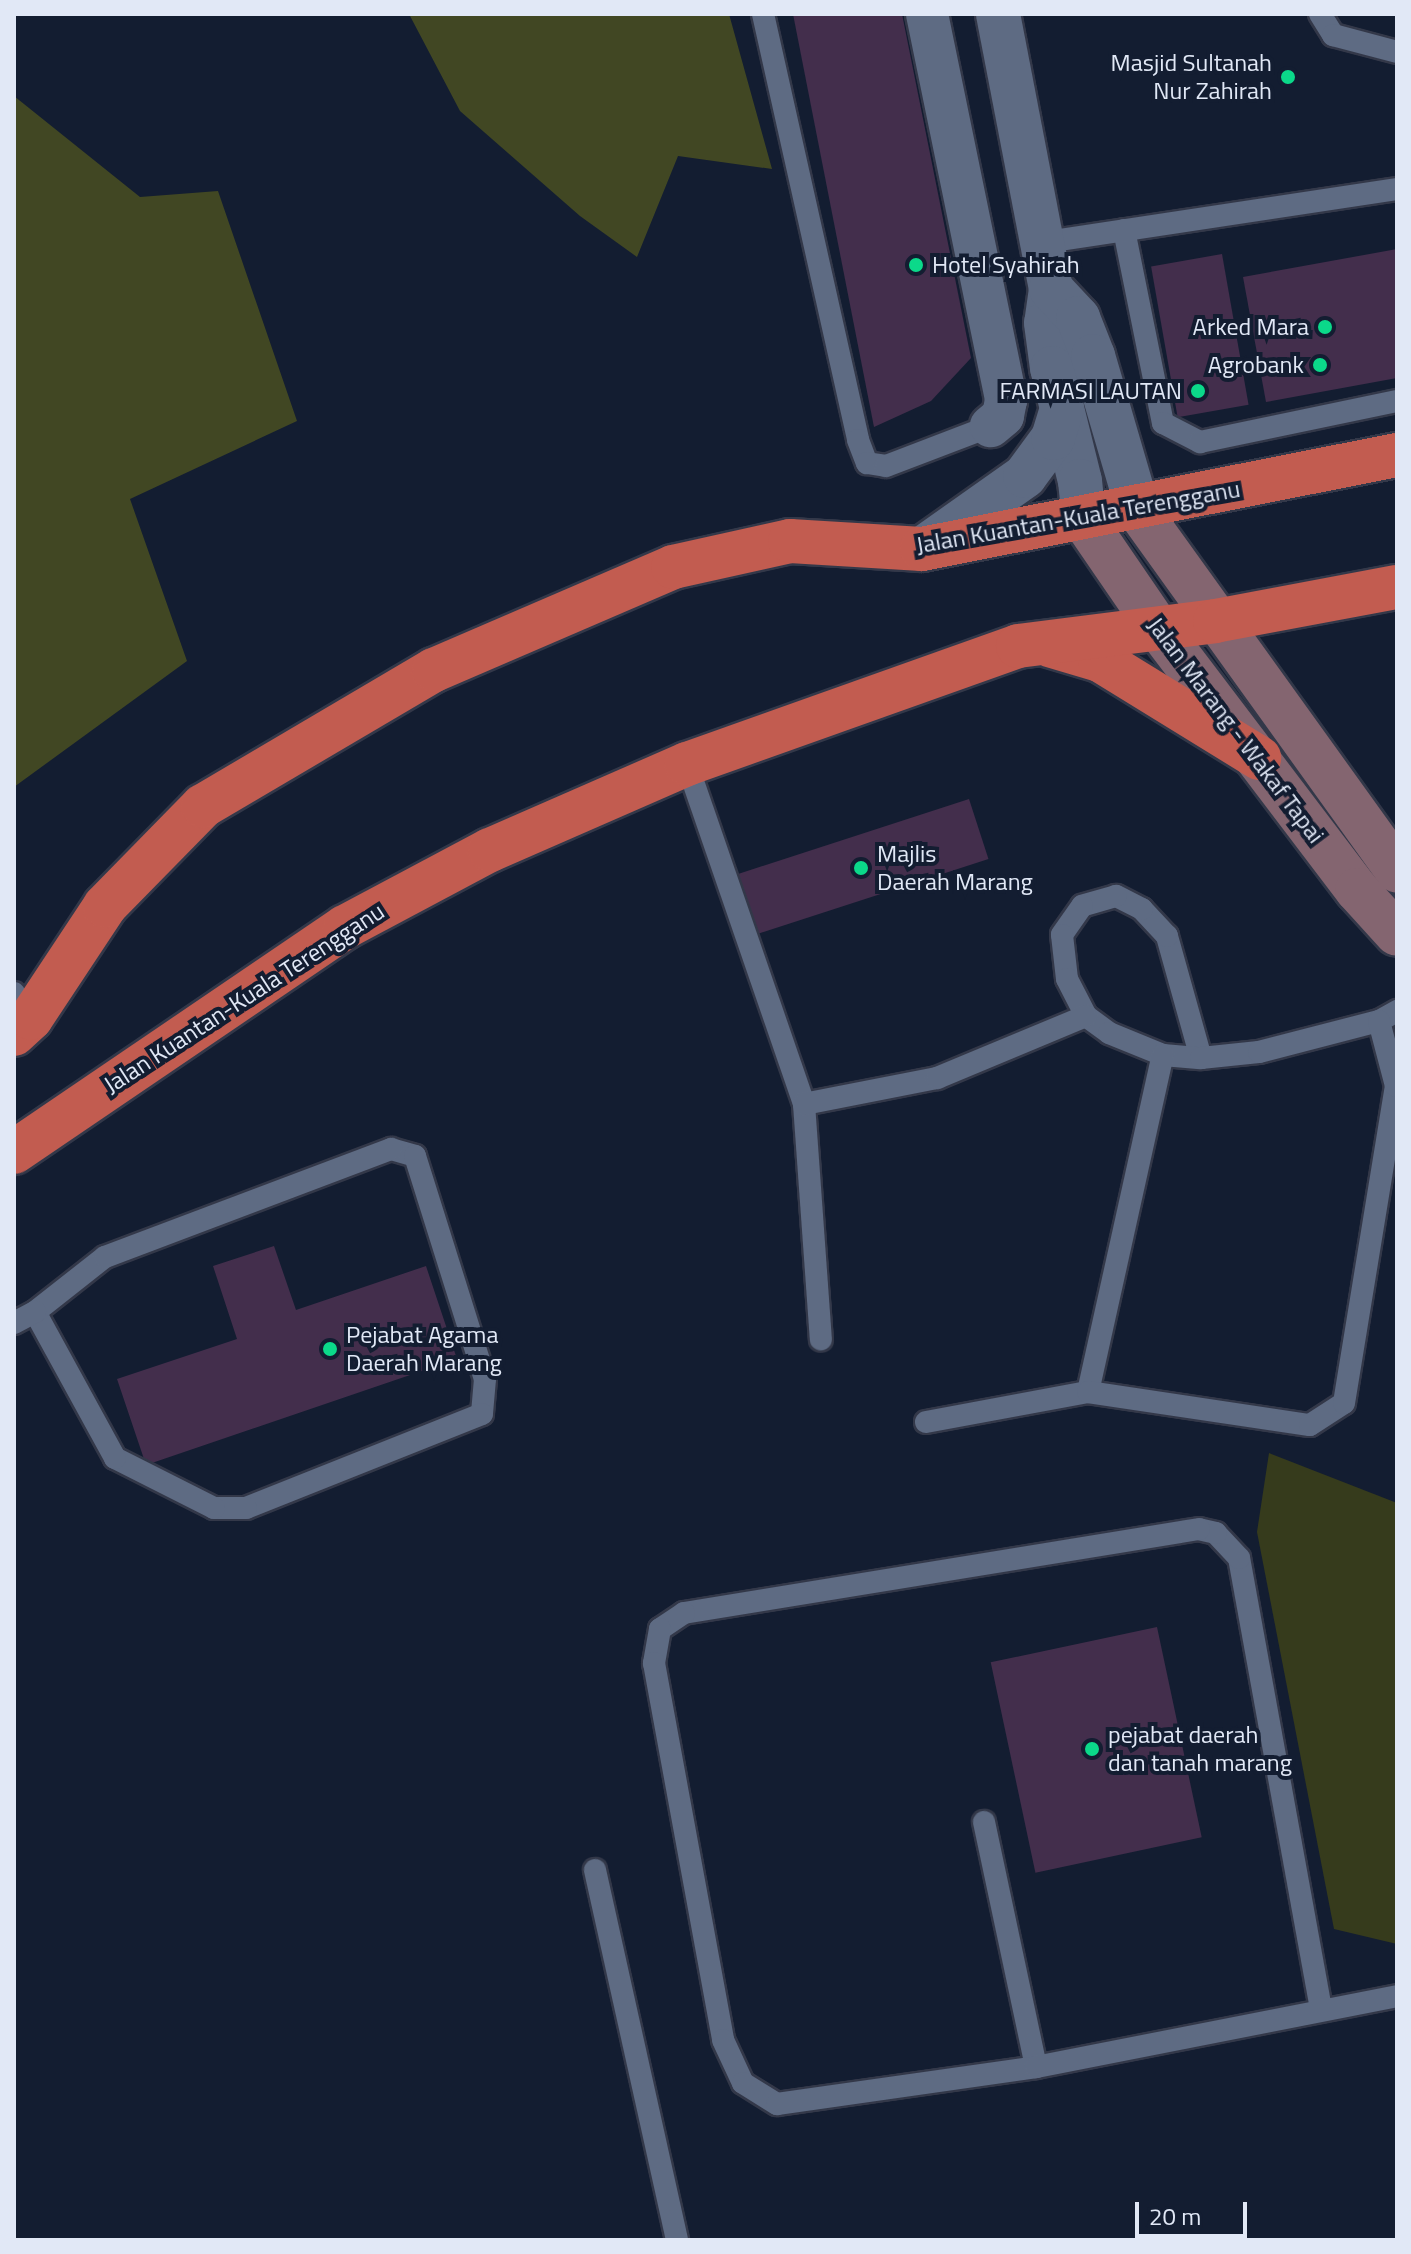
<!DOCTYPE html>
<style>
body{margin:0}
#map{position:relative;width:1411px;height:2254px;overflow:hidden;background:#131d31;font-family:"Titillium Web",sans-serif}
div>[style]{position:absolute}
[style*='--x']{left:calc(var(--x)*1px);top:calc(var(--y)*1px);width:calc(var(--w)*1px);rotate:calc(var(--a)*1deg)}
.green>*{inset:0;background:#363b1c}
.forest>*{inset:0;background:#414723}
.building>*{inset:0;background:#432e4c;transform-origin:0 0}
.roads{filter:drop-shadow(2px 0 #333849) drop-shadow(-2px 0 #333849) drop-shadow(0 2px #333849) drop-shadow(0 -2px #333849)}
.service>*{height:22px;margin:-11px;padding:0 11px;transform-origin:11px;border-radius:11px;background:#5e6b83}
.minor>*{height:42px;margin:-21px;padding:0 21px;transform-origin:21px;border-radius:21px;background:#5e6b83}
.tertiary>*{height:44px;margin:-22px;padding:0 22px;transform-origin:22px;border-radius:22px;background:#5e6b83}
.secondary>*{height:44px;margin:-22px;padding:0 22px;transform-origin:22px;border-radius:22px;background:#846570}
.trunk>*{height:44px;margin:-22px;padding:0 22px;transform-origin:22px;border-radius:22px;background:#c25c50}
.dots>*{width:22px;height:22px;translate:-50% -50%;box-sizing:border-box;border:4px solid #131d31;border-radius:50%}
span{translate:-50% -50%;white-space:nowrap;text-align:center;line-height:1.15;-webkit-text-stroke:8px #131d31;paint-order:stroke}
.poi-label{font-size:24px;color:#e1e8f6}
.right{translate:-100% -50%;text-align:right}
.left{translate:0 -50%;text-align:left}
.street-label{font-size:24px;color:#e1e8f6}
.frame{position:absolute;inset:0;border:16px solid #e1e8f6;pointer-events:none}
.scale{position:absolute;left:1135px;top:2202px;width:112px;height:36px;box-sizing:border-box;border:4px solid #e1e8f6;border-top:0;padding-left:10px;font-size:24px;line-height:28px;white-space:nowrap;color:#e1e8f6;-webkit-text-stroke:6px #131d31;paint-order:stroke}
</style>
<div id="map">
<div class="green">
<div style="clip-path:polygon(1269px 1453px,1397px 1503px,1397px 1944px,1334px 1929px,1257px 1532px)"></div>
</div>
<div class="forest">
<div style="clip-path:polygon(409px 14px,729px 14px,772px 169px,678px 156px,637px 257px,580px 216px,460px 111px)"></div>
<div style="clip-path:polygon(14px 96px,140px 197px,218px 191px,297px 421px,130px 499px,187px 661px,14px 787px)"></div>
</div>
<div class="building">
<div style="clip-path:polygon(793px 14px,902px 14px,971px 358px,931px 401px,874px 427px)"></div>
<div style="clip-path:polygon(1397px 249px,1397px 378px,1266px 402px,1243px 277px)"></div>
<div style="left:1222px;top:254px;width:153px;height:72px;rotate:80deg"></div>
<div style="left:969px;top:799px;width:63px;height:250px;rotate:72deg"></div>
<div style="clip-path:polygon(274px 1246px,296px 1310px,426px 1266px,457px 1359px,146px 1465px,117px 1379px,237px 1339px,213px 1266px)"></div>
<div style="left:1157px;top:1627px;width:215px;height:170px;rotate:78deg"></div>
</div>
<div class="roads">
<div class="service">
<div style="--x:763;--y:14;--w:436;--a:77.4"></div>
<div style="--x:858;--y:440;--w:25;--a:69"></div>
<div style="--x:867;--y:463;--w:19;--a:9"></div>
<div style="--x:886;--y:466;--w:112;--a:-20.9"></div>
<div style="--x:1320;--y:14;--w:25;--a:58"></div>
<div style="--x:1333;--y:35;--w:66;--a:14.9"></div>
<div style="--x:1124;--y:230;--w:197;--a:78.6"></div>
<div style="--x:1163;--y:423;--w:42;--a:27.2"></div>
<div style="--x:1200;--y:442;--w:201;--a:-11.8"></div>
<div style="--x:1040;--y:243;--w:361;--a:-8.6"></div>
<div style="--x:687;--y:764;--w:360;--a:71"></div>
<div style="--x:804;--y:1104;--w:236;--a:85.9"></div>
<div style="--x:14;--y:993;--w:30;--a:56"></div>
<div style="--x:1201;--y:1058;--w:127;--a:-105.6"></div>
<div style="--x:1167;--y:936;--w:37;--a:-133"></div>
<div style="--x:1142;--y:909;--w:29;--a:-153"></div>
<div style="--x:1116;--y:896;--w:35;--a:164"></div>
<div style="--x:1082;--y:906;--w:35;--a:125"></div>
<div style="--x:1062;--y:935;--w:44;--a:83.5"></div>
<div style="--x:1067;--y:979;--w:42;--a:62.8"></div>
<div style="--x:1086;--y:1016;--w:29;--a:36"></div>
<div style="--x:1109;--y:1033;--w:58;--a:22.2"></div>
<div style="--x:1163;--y:1055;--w:38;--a:5"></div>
<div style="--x:1201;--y:1058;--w:58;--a:-5.9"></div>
<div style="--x:1259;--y:1052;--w:124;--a:-14.5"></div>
<div style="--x:1379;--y:1021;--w:21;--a:-29"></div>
<div style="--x:804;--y:1104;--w:136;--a:-11.1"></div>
<div style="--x:937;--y:1078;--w:161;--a:-22.6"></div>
<div style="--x:391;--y:1149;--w:25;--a:16"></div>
<div style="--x:415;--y:1156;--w:234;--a:72.6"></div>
<div style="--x:485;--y:1379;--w:35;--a:95"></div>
<div style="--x:482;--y:1414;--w:254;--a:158.3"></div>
<div style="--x:246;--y:1508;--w:32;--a:180"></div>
<div style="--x:214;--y:1508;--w:111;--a:-153.2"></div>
<div style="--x:115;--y:1458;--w:166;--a:-118.7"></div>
<div style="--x:35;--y:1312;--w:89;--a:-38.2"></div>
<div style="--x:105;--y:1257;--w:306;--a:-20.7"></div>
<div style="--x:14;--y:1323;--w:24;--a:-28"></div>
<div style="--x:1088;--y:1392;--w:345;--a:-77.5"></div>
<div style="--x:926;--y:1422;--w:165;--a:-10.5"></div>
<div style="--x:1088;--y:1392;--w:224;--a:8.5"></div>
<div style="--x:1310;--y:1425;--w:40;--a:-32.9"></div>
<div style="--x:1344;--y:1403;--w:321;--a:-80.7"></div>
<div style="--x:1396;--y:1086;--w:67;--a:-104.7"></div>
<div style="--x:984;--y:1822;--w:250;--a:78"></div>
<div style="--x:595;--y:1870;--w:379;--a:77.5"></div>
<div style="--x:1321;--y:2009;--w:458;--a:-100.3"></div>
<div style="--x:1239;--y:1558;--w:34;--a:-133"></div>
<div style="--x:1216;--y:1533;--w:17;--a:-167"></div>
<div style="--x:1199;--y:1529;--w:522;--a:170.74"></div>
<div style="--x:684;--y:1613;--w:29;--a:146"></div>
<div style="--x:660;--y:1629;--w:35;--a:100"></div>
<div style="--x:654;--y:1663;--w:383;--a:79.6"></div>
<div style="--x:723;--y:2040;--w:47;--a:65.1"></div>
<div style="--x:743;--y:2083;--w:40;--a:32"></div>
<div style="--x:777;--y:2104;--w:262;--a:-8.1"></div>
<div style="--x:1036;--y:2067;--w:368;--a:-11.1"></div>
</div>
<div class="minor">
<div style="--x:927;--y:14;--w:394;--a:78.4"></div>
<div style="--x:1006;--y:400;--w:16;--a:101"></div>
<div style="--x:1003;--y:416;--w:16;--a:140"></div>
</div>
<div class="tertiary">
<div style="--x:998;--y:14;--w:280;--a:79.1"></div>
<div style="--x:1051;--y:289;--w:34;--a:98"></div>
<div style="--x:1046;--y:323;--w:45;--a:82.4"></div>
<div style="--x:1052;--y:368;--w:116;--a:76.1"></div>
<div style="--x:1080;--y:481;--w:39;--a:84"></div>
<div style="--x:1051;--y:289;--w:40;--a:47"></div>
<div style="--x:1078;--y:318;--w:41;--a:68.5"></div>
<div style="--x:1093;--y:356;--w:160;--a:73.7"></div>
<div style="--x:922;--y:549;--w:126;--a:-35.3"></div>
<div style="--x:1025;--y:476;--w:47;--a:-53.6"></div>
<div style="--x:1053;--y:438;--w:31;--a:-73"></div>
</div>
<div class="secondary">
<div style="--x:1138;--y:510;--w:444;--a:54.3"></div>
<div style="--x:1084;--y:520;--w:131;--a:55.6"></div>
<div style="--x:1158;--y:628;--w:329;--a:52.8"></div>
<div style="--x:1357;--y:890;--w:59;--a:47.7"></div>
</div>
<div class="trunk">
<div style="--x:1052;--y:646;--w:50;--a:16.3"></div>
<div style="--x:1100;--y:660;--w:187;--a:31.6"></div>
<div style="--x:14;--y:1034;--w:23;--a:-43"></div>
<div style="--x:31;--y:1018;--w:134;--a:-56.5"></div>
<div style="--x:105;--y:906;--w:140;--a:-45.6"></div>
<div style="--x:203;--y:806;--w:268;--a:-30.5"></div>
<div style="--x:434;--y:670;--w:260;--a:-23.3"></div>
<div style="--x:673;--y:567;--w:120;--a:-12.5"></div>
<div style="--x:790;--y:541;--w:132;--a:3.5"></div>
<div style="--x:922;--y:549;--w:484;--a:-11.2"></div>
<div style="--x:14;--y:1152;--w:400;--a:-34.2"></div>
<div style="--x:345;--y:927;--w:164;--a:-28"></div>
<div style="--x:490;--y:850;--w:215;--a:-23.6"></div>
<div style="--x:687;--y:764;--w:351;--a:-19.6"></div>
<div style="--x:1018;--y:646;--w:199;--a:-7.2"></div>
<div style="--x:1215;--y:621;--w:185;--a:-10.6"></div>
</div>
</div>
<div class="dots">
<div style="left:1288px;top:77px;background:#0bd98a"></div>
<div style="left:916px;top:265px;background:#0bd98a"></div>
<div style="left:1325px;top:327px;background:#0bd98a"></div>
<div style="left:1320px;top:365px;background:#0bd98a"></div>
<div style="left:1198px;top:391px;background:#0bd98a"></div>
<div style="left:861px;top:868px;background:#0bd98a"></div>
<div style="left:330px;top:1349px;background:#0bd98a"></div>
<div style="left:1092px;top:1749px;background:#0bd98a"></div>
</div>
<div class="poi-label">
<span class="right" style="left:1272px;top:77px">Masjid Sultanah<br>Nur Zahirah</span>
<span class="left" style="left:932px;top:265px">Hotel Syahirah</span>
<span class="right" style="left:1309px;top:327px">Arked Mara</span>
<span class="right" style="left:1304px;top:365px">Agrobank</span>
<span class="right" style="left:1182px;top:391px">FARMASI LAUTAN</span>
<span class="left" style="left:877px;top:868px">Majlis<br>Daerah Marang</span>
<span class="left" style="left:346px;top:1349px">Pejabat Agama<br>Daerah Marang</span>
<span class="left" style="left:1108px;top:1749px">pejabat daerah<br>dan tanah marang</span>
</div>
<div class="street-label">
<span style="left:1078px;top:517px;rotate:-10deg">Jalan Kuantan-Kuala Terengganu</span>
<span style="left:1236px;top:730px;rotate:53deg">Jalan Marang - Wakaf Tapai</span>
<span style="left:244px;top:998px;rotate:-33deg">Jalan Kuantan-Kuala Terengganu</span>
</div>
<div class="frame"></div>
<div class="scale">20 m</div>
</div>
